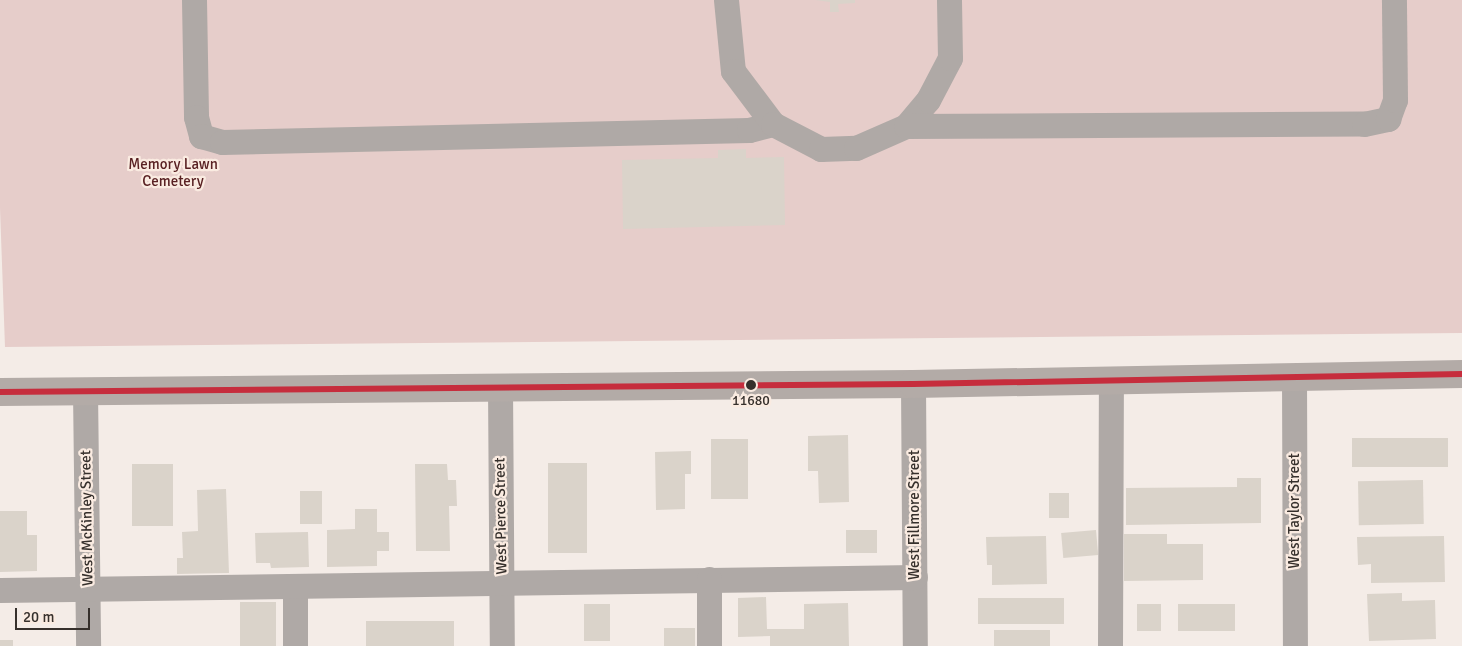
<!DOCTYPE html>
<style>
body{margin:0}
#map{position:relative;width:1462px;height:646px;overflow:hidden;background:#f4ece7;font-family:Signika,sans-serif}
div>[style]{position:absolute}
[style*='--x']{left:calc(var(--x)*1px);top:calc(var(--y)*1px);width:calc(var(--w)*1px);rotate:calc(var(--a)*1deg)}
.green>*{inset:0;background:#e6cdca}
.building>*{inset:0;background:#dad3ca;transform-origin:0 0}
.minor>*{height:25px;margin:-12.5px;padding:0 12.5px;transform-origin:12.5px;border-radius:12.5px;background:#afa9a6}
.major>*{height:28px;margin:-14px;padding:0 14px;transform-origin:14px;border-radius:14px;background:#b3aba7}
.bus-1>*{height:6px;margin:-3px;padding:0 3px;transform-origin:3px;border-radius:3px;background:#c62d3d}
.dots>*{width:14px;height:14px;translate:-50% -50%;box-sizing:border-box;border:2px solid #faebe1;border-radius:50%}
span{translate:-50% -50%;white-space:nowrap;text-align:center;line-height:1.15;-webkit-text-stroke:4.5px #faebe1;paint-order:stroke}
.bus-label{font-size:14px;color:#36302c}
.park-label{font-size:15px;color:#592123}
.street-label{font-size:15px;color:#36302c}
.scale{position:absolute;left:15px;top:608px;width:75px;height:22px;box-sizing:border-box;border:2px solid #36302c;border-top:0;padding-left:6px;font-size:15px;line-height:18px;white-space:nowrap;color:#36302c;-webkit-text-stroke:4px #faebe1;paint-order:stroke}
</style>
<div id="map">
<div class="green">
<div style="clip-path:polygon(0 0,1462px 0,1462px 333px,5px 347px,0 208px)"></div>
</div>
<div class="building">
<div style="clip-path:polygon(815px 0,855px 0,855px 3px,838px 4px,839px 12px,830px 12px,830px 2px)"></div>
<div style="clip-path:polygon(746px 149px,746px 158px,784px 157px,785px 225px,623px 229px,622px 160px,718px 158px,718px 150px)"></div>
<div style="clip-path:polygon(848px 435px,849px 502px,819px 503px,818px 471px,808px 471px,808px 436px)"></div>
<div style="left:1448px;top:438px;width:29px;height:96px;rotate:90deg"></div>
<div style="left:711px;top:439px;width:37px;height:60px"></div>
<div style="clip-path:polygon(691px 451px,691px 474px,685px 474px,685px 509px,656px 510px,655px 452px)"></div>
<div style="left:587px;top:463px;width:90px;height:39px;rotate:90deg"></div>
<div style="left:173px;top:464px;width:62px;height:41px;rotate:90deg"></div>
<div style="clip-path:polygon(415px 464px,447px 464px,448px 480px,456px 480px,457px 506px,449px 506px,450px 551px,416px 551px)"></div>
<div style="clip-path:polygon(1237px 478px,1261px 478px,1261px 523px,1126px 525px,1126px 488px,1237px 487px)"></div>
<div style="left:1423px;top:480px;width:44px;height:65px;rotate:89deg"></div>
<div style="clip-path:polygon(226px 489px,229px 573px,177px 574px,177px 558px,183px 558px,182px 532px,198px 531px,197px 490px)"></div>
<div style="left:300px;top:491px;width:22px;height:33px"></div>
<div style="left:1049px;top:493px;width:20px;height:25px"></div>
<div style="clip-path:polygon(355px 509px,377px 509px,377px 532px,389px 532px,389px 551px,377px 551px,377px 566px,327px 567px,327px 530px,355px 529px)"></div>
<div style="clip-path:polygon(0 511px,27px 511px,27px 535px,37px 535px,37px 571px,0 572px)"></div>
<div style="left:846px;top:530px;width:31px;height:23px"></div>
<div style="left:1096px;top:530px;width:25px;height:35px;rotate:85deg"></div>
<div style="clip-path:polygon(308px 532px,309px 567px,271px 568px,270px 563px,256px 563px,255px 533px)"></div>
<div style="clip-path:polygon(1124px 534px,1167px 534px,1167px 544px,1203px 544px,1203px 580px,1124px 581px)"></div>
<div style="clip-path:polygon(1046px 536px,1047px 584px,992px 585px,992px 565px,987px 565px,986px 537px)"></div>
<div style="clip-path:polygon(1444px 536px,1445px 582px,1371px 583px,1371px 564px,1358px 565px,1357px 537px)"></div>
<div style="clip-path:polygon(1402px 593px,1402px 601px,1435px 600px,1436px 639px,1369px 641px,1367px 594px)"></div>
<div style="clip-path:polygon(766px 597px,767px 629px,804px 629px,804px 604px,848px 603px,849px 646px,770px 646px,770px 636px,738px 637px,738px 598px)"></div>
<div style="left:1064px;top:598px;width:26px;height:86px;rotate:90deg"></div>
<div style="left:240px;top:602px;width:36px;height:44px"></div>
<div style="left:584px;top:604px;width:26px;height:37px"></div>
<div style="left:1161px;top:604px;width:27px;height:24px;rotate:90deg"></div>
<div style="left:1178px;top:604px;width:57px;height:27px"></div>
<div style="left:454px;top:621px;width:25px;height:88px;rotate:90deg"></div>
<div style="left:664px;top:628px;width:31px;height:18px"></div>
<div style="left:1050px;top:630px;width:16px;height:56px;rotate:90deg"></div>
<div style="left:0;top:640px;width:13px;height:6px"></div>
</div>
<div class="minor">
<div style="--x:194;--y:0;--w:117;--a:89"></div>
<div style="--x:196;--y:117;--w:20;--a:75"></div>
<div style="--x:201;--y:136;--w:22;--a:16"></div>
<div style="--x:222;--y:142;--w:527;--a:-1.3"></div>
<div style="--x:749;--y:130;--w:25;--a:-14"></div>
<div style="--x:726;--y:0;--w:71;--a:84.4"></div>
<div style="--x:733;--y:71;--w:66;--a:53"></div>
<div style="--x:773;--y:124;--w:54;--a:27.5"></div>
<div style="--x:821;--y:149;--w:35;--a:-2"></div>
<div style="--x:856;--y:148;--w:55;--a:-23.7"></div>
<div style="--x:906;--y:126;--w:34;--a:-50"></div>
<div style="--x:928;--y:100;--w:47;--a:-62.4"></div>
<div style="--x:950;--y:58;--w:58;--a:-91"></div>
<div style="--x:906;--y:126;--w:458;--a:-0.3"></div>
<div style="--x:1364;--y:124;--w:25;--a:-12"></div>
<div style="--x:1388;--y:119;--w:20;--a:-70"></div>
<div style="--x:1395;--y:100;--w:100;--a:-90.6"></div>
<div style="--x:1294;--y:376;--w:270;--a:89.8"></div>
<div style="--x:913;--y:384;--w:262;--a:89.6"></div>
<div style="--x:500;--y:386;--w:260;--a:89.6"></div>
<div style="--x:85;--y:390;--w:256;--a:89.3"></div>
<div style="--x:295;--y:588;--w:58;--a:90"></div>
<div style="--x:0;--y:590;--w:915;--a:-0.81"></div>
<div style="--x:709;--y:646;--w:67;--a:-90"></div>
<div style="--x:1110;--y:646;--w:266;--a:-89.8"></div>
</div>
<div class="major">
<div style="--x:0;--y:392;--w:913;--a:-0.5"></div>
<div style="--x:913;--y:384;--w:549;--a:-1.04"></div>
</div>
<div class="bus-1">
<div style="--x:0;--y:392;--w:913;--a:-0.5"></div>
<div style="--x:913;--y:384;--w:549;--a:-1.04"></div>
</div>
<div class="dots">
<div style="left:751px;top:385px;background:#36302c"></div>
</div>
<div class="bus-label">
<span style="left:751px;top:401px">11680</span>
</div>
<div class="park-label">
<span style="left:173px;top:173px">Memory Lawn<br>Cemetery</span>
</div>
<div class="street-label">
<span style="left:1295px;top:511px;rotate:-90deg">West Taylor Street</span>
<span style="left:915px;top:515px;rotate:-90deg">West Fillmore Street</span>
<span style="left:501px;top:516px;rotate:-91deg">West Pierce Street</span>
<span style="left:87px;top:518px;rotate:-91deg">West McKinley Street</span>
</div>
<div class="scale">20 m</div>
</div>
